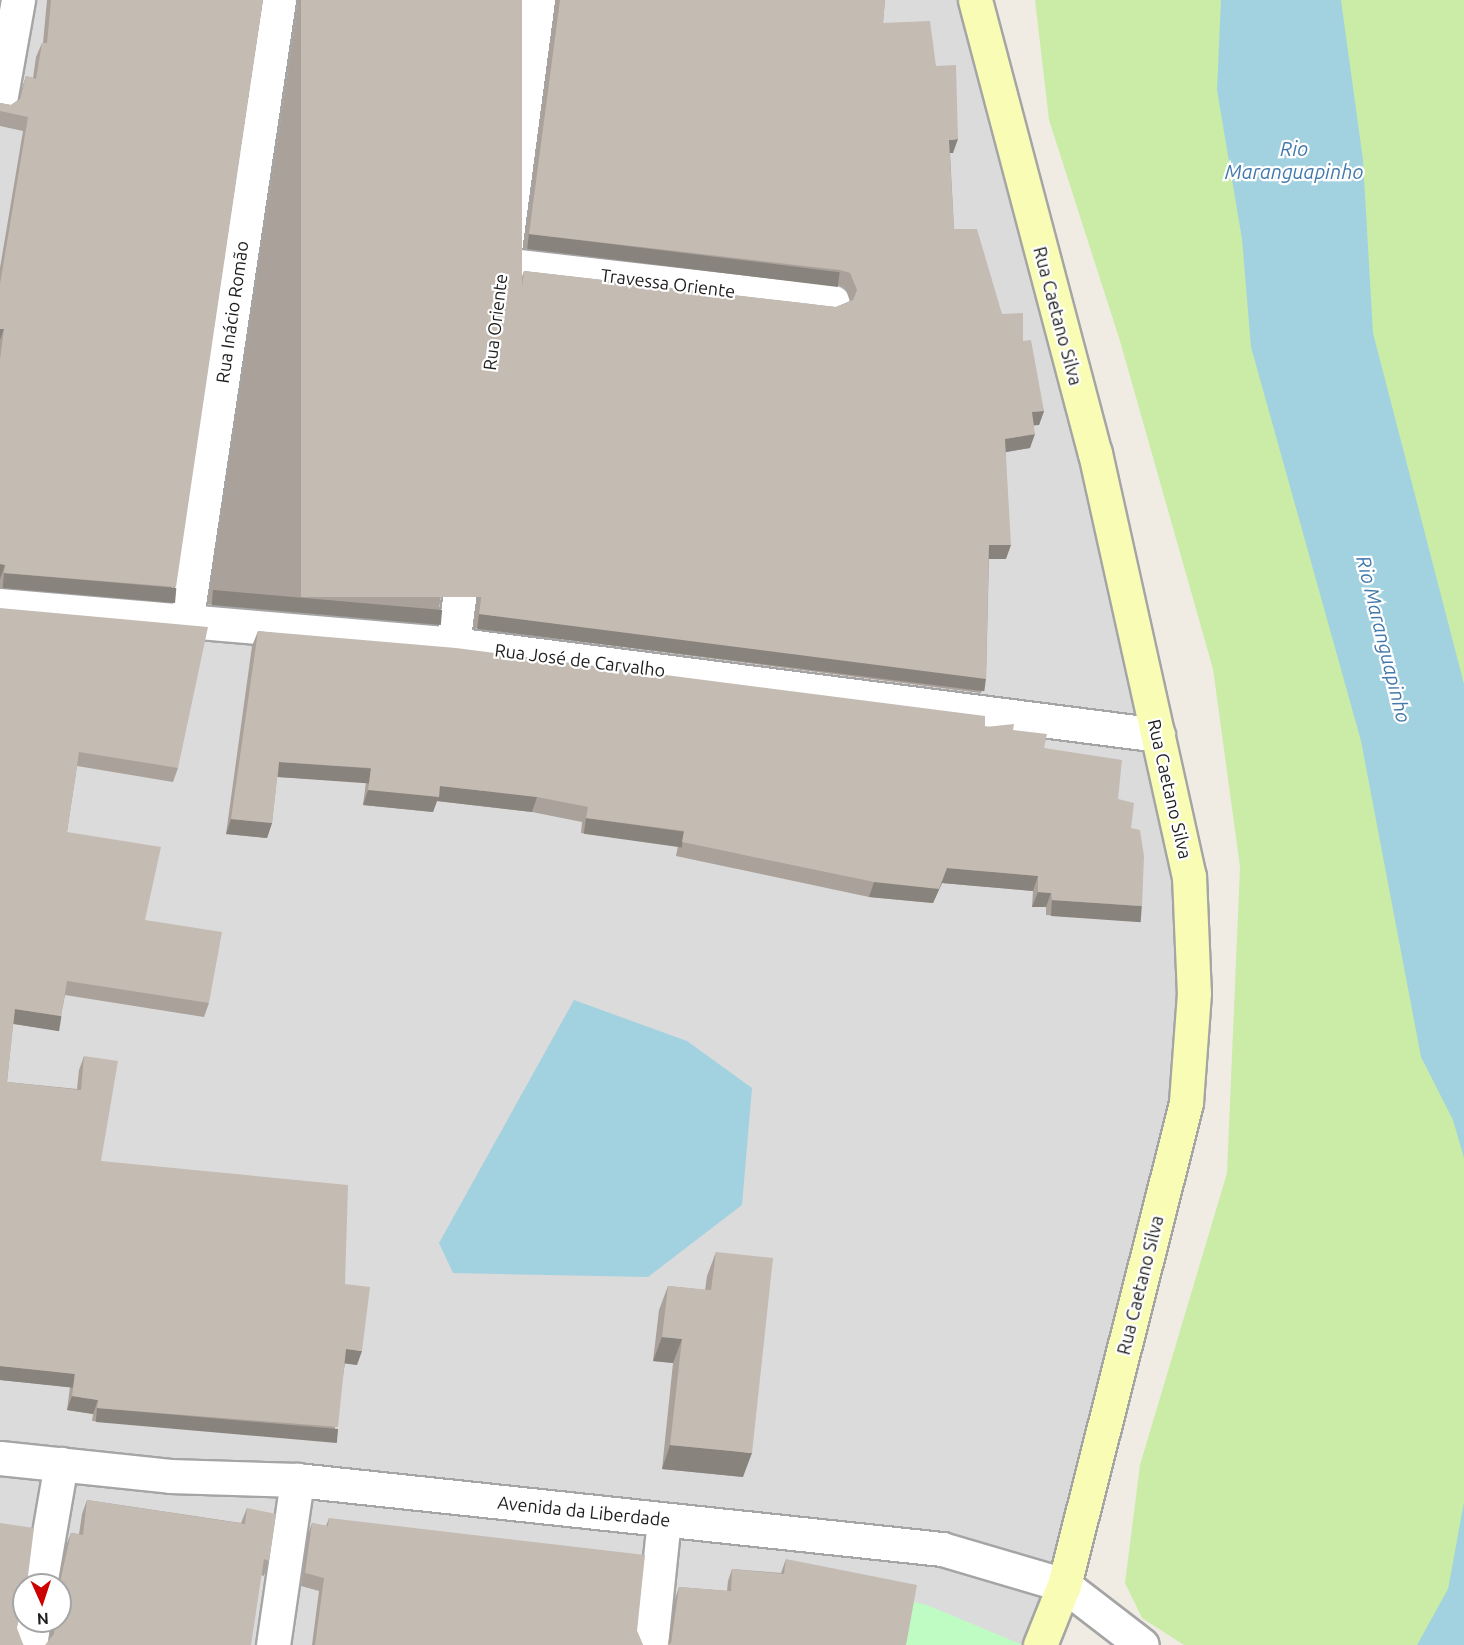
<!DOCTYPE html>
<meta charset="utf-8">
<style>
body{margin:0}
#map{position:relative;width:1464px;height:1645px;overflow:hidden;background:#f0ece4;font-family:Ubuntu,sans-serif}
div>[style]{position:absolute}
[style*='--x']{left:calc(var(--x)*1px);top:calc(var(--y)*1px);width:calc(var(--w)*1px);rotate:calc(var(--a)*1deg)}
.residential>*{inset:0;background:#dcdbdb}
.grass>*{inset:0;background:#caeca7}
.park>*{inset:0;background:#bffcc3}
.water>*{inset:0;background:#a2d2e0}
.roads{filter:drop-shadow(2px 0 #a5a5a5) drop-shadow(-2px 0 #a5a5a5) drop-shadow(0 2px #a5a5a5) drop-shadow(0 -2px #a5a5a5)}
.minor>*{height:33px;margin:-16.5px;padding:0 16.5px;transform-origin:16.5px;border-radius:16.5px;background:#fff}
.secondary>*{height:33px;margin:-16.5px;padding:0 16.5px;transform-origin:16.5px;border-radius:16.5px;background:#f9fcb5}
.wall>*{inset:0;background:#a9a19a}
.shaded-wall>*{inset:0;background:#89837d;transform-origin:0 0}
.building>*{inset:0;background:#c4bbb3;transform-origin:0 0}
span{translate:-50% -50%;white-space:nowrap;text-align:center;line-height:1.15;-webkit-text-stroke:4.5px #fff;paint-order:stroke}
.street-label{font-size:18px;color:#1e1e1e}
.water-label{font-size:20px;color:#4378ab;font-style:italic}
.north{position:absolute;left:12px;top:1573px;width:60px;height:60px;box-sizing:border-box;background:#fff;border:2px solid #a5a5a5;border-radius:50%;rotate:177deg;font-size:16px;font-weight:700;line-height:24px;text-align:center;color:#1e1e1e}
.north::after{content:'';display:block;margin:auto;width:21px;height:27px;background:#cd0001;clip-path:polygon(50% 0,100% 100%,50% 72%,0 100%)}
</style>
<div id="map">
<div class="residential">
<div style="clip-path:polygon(evenodd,0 0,975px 0,1189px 876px,1186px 1103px,1040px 1645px,0 1645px,0 0,24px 1585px,60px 1585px,60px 1621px,24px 1621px,24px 1585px)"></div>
</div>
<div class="grass">
<div style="clip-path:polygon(1035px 0,1464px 0,1464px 1645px,1184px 1645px,1142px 1618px,1125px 1583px,1140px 1465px,1227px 1173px,1240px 867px,1213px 669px,1120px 341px,1049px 120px)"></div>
</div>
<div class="park">
<div style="clip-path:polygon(848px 1587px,927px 1605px,1023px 1645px,789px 1645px)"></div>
</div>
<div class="water">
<div style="clip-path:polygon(1221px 0,1341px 0,1363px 160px,1373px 333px,1464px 684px,1464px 1158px,1453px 1120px,1421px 1057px,1361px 741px,1251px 347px,1242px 239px,1217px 90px)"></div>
<div style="clip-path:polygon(574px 1000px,687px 1041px,752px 1088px,742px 1205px,648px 1277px,453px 1273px,439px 1243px)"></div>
<div style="clip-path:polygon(1464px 1502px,1464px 1645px,1417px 1645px,1448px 1589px)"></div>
</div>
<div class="roads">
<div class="minor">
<div style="--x:0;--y:101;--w:103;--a:-79.9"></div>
<div style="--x:502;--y:264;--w:333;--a:6.5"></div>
<div style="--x:0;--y:605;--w:455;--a:4.9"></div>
<div style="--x:453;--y:644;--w:711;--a:7.35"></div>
<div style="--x:186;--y:624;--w:631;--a:-81.52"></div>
<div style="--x:453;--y:644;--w:650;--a:-82.48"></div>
<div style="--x:0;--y:1458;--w:171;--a:6"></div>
<div style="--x:170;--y:1476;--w:127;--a:1.8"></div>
<div style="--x:297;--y:1480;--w:649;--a:6.11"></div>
<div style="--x:942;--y:1549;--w:127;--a:16.4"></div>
<div style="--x:1064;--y:1585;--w:98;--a:37.6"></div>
<div style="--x:40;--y:1585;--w:123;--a:-80.2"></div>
<div style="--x:30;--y:1645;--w:24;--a:-81"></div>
<div style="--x:273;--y:1645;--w:167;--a:-81.7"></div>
<div style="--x:651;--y:1645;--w:126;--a:-84.1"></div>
</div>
<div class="secondary">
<div style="--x:975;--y:0;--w:469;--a:75.2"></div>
<div style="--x:1095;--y:453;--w:433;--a:77.5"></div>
<div style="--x:1189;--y:876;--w:117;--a:87.6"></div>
<div style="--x:1194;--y:993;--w:110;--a:94.2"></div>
<div style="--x:1186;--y:1103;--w:497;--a:104.2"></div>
<div style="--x:1064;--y:1585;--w:65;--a:111.8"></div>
</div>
</div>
<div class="wall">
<div style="clip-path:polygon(47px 0,263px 0,170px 601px,0 587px,0 268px,23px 131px,0 126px,0 103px,11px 105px,18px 100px,26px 76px,33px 78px,36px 57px,42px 43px,43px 43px)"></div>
<div style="clip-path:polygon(297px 0,522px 0,437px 624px,208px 604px,298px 3px)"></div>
<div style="clip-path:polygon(556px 0,885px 0,883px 23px,936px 66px,953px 153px,950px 153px,954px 229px,1002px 314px,1023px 341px,1044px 411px,1039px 425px,1034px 425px,1030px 448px,1006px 452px,1006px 559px,989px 559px,986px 679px,981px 693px,474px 628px,519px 285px,524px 271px,836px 307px,850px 301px,845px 287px,835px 283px,524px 248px)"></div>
<div style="clip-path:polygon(0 608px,178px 768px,173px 782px,77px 766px,67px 832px,145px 920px,209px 1003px,204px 1017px,65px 995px,61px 1016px,56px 1030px,13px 1024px,7px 1082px,77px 1089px,79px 1070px,84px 1056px,101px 1161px,345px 1284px,357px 1365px,345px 1363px,333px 1441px,92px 1421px,93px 1414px,67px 1410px,70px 1387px,0 1380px)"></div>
<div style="clip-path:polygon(258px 631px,1013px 730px,1044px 748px,1118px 799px,1131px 828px,1142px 906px,1136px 921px,1046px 915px,1046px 907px,1032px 907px,1033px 891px,942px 883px,933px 903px,869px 897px,676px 856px,678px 846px,581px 833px,582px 822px,532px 812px,437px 801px,433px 812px,363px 805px,366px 782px,277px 777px,272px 823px,267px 838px,226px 834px,252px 646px)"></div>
<div style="clip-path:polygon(716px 1252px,743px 1477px,662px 1469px,673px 1363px,653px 1361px,659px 1310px,668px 1286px,705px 1290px,707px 1276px)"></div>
<div style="clip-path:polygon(87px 1500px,241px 1523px,247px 1508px,269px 1561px,264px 1576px,261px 1575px,49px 1639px,51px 1621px,60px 1621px,58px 1583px,65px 1548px,71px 1533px,79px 1534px,82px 1514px)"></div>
<div style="clip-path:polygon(329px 1518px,637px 1631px,643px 1645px,312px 1645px,319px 1591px,301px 1586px,308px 1535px,312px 1523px,326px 1526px)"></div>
<div style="clip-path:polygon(786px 1559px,906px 1645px,668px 1645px,675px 1599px,679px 1587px,727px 1591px,728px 1581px,732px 1569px,781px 1573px)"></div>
</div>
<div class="shaded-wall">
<div style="clip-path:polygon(958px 139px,953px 153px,944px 153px,949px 140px)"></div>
<div style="left:529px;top:234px;width:313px;height:15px;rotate:7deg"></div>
<div style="clip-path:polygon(0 329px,4px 329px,0 340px)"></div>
<div style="clip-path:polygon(1044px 411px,1039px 425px,1027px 426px,1032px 412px)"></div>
<div style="clip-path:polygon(1035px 434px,1030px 448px,1000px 453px,1005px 439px)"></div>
<div style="clip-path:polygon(989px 545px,1011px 545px,1006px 559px,984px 559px)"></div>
<div style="clip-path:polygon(0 564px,5px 565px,0 579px)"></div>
<div style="left:4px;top:573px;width:173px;height:15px;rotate:5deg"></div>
<div style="left:213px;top:590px;width:230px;height:15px;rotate:5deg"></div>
<div style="left:479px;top:614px;width:511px;height:15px;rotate:7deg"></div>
<div style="left:279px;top:762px;width:92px;height:15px;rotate:4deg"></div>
<div style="clip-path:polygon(440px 786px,537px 797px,532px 812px,437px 801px,433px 812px,363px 805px,368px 790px)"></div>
<div style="left:586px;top:818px;width:99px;height:16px;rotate:8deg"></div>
<div style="clip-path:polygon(231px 819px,272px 823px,267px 838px,226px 834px)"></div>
<div style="clip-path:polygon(947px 868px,1038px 876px,1033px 891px,942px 883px,933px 903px,869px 897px,874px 882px)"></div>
<div style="clip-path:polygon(1038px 892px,1051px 893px,1046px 907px,1032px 907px)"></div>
<div style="left:1052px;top:900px;width:90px;height:16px;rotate:4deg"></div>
<div style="left:15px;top:1009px;width:47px;height:15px;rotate:9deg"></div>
<div style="clip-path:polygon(662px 1337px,682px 1339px,673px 1363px,653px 1361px)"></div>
<div style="clip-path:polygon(346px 1349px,362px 1351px,357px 1365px,341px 1363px)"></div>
<div style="left:0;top:1366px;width:75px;height:14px;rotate:6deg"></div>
<div style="clip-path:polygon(72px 1396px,98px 1400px,93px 1414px,67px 1410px)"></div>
<div style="left:97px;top:1408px;width:242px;height:14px;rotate:5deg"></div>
<div style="clip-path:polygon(670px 1445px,752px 1453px,743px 1477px,662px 1469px)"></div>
</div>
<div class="building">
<div style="clip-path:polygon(51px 0,263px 0,176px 587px,4px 573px,5px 565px,0 564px,0 359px,4px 329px,0 329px,0 284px,28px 117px,0 111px,0 103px,11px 105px,20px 99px,26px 76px,36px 79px,42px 43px,47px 43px)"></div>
<div style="left:301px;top:0;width:221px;height:597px"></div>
<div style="clip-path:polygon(560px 0,885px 0,883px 23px,930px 21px,936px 66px,956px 65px,958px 139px,949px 140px,954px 229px,977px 229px,1002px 314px,1023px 313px,1023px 341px,1031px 340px,1044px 411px,1032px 412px,1035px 434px,1005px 439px,1011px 545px,989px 545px,986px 679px,479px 614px,524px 271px,836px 307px,853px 300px,857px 290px,850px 273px,840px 270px,529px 234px)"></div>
<div style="clip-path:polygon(0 608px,208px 627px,178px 768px,79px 752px,67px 832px,161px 847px,145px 920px,222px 932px,209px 1003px,67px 981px,61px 1016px,15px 1009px,7px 1082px,81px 1090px,84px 1056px,118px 1061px,101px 1161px,348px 1185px,345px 1284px,370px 1287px,362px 1351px,346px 1349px,338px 1427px,97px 1408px,98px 1400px,72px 1396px,75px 1374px,0 1366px)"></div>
<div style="clip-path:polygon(258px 631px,456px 648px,985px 716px,985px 727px,1014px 724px,1013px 730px,1047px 734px,1044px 748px,1122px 760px,1118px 799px,1134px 803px,1131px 828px,1140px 830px,1144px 856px,1142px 906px,1052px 900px,1051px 893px,1038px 892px,1038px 876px,947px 868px,939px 889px,874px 882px,682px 842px,684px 831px,586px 818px,588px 807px,537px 797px,440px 786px,439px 797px,368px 790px,371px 768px,279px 762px,272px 823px,231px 819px)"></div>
<div style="clip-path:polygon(716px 1252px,773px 1258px,752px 1453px,670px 1445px,682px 1339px,662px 1337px,668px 1286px,711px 1290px)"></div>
<div style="clip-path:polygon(87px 1500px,245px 1524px,247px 1508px,276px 1514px,269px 1561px,264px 1559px,251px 1645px,45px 1645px,54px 1634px,55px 1621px,60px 1621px,60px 1585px,53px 1585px,60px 1582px,71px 1533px,83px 1535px)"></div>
<div style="clip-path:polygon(329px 1518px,645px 1555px,637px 1631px,643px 1645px,315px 1645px,324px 1578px,305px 1573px,312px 1523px,328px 1526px)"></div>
<div style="clip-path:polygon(0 1523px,34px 1528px,28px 1576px,37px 1585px,24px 1585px,24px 1597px,17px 1628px,23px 1644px,24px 1645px,0 1645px)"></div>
<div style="clip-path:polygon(786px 1559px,917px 1585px,906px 1645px,667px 1645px,671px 1643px,679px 1587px,731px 1591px,732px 1569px,784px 1574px)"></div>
</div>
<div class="street-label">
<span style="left:668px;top:283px;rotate:7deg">Travessa Oriente</span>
<span style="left:232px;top:312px;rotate:-82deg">Rua Inácio Romão</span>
<span style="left:1058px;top:316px;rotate:75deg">Rua Caetano Silva</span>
<span style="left:495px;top:322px;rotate:-83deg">Rua Oriente</span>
<span style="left:580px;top:660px;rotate:7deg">Rua José de Carvalho</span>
<span style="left:1170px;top:789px;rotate:77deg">Rua Caetano Silva</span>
<span style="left:1140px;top:1285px;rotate:-76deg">Rua Caetano Silva</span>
<span style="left:584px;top:1511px;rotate:6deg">Avenida da Liberdade</span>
</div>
<div class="water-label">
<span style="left:1294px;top:160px">Rio<br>Maranguapinho</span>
<span style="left:1384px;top:639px;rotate:76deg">Rio Maranguapinho</span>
</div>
<div class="north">N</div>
</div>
